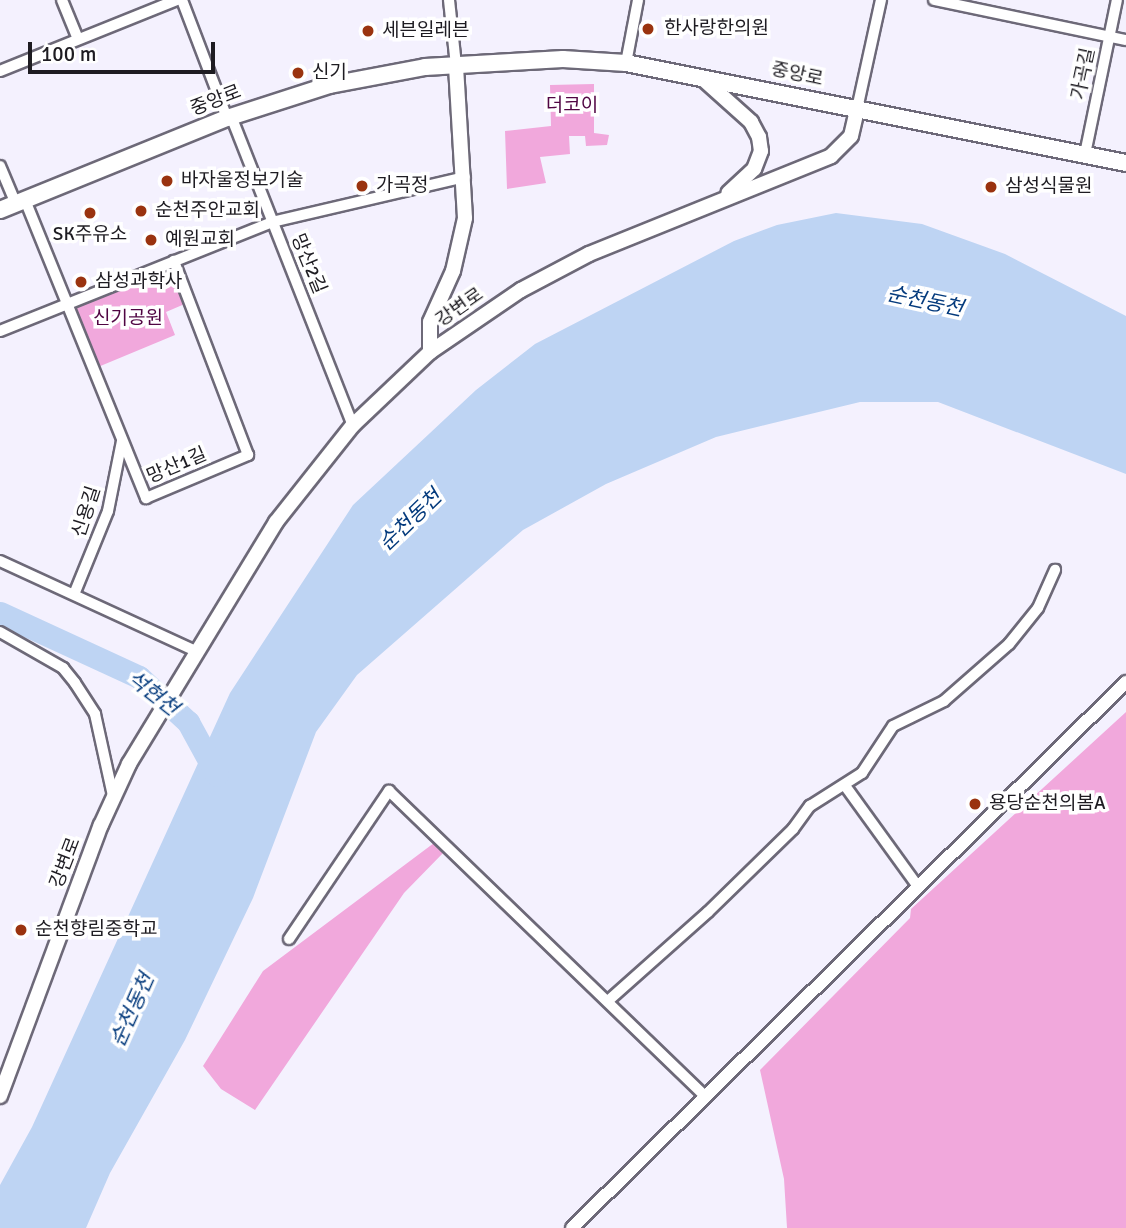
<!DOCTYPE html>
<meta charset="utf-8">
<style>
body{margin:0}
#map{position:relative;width:1126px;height:1228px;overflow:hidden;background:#f4f1fe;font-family:Signika,"Noto Sans KR",sans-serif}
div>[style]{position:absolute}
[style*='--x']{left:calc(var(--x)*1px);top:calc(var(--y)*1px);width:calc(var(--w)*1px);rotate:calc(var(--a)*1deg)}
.green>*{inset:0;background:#f1a8dc}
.water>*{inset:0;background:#bed4f3}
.river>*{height:23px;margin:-11.5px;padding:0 11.5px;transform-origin:11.5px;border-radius:11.5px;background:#bed4f3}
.roads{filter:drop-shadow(2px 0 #6d6978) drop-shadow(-2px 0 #6d6978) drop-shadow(0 2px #6d6978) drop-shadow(0 -2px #6d6978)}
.minor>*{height:10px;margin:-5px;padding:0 5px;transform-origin:5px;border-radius:5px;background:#fff}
.tertiary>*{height:12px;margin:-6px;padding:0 6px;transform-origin:6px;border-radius:6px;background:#fff}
.secondary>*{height:14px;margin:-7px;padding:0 7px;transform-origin:7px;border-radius:7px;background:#fff}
.primary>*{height:16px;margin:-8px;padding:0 8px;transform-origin:8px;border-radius:8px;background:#fff}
.dots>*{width:19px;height:19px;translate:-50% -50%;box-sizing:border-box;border:4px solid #fff;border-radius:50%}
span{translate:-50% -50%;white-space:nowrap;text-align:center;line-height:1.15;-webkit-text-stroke:7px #fff;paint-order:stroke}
.poi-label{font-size:19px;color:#1e1c22}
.left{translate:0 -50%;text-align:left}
.street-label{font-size:19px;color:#1e1c22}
.park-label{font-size:19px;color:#500543}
.water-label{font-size:21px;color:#053b7d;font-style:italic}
.scale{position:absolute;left:28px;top:42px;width:187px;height:32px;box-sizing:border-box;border:4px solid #1e1c22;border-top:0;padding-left:9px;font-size:21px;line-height:24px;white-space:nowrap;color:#1e1c22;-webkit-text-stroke:5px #fff;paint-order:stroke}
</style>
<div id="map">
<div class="green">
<div style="clip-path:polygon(594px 84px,594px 133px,609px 135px,607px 145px,586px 146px,585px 136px,569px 136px,570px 154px,540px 157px,546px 183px,507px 189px,505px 131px,551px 126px,550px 85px)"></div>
<div style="clip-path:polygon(171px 265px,187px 303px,166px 312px,175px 335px,98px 367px,75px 310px,83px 302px)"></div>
<div style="clip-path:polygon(1126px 712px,1126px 1228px,787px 1228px,784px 1179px,760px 1070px,910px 918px,911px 909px)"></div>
<div style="clip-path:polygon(434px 843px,445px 851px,404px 893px,255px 1110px,221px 1089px,203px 1066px,263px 971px)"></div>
</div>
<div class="water">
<div style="clip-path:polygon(836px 213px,922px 224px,1005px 254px,1126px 316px,1126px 474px,938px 402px,860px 402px,716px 437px,606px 484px,523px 530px,357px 675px,316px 732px,253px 898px,185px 1040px,110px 1173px,86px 1228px,0 1228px,0 1185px,32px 1127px,230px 693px,353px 505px,476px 390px,535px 344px,734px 241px,777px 225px)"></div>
</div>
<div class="river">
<div style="--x:0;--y:613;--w:153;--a:24.7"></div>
<div style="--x:139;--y:677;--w:67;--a:42.6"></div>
<div style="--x:188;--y:722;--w:60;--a:61.3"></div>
</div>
<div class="roads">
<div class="minor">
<div style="--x:62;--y:0;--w:42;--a:67.7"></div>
<div style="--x:182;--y:0;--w:126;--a:69.1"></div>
<div style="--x:449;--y:0;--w:65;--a:83.9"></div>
<div style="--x:934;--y:0;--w:196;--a:11.8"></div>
<div style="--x:626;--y:63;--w:64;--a:-79.2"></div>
<div style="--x:0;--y:71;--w:191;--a:-21.9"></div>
<div style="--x:857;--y:109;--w:112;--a:-77.6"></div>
<div style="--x:231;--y:116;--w:332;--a:68.5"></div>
<div style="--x:1085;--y:154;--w:157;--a:-78.3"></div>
<div style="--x:0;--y:166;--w:41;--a:67.2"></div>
<div style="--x:25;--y:200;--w:322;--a:67.9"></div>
<div style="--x:146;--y:498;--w:111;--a:-22.9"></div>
<div style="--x:248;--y:455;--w:208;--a:-110.9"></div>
<div style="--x:0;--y:331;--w:293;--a:-21.8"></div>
<div style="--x:272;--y:222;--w:198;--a:-13.1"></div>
<div style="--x:0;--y:561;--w:216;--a:24.7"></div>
<div style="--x:75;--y:592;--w:87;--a:-67.8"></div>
<div style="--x:108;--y:511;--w:71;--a:-78.7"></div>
<div style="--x:0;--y:632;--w:73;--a:29.7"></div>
<div style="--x:63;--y:668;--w:19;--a:51"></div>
<div style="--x:75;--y:683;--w:37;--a:57"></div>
<div style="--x:95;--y:714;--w:84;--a:77.6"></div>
<div style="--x:846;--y:787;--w:121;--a:54.1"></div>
<div style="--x:289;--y:939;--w:179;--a:-56"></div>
<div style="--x:389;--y:791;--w:439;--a:44"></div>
<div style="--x:609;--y:1000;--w:132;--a:-41.6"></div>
<div style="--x:708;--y:912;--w:119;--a:-44.3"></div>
<div style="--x:793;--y:829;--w:29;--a:-54"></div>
<div style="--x:810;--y:806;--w:62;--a:-32.4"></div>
<div style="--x:862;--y:773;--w:56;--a:-56.6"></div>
<div style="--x:893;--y:726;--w:57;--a:-26.1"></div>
<div style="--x:944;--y:701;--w:86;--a:-41.2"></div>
<div style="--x:1009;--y:644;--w:46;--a:-51.1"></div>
<div style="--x:1038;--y:608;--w:42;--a:-65.9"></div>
</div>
<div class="tertiary">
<div style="--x:572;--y:1228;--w:778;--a:-44.58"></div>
</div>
<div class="secondary">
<div style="--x:702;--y:78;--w:66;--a:41.9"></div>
<div style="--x:751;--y:122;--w:17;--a:62"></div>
<div style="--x:759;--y:137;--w:14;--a:82"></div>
<div style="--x:761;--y:151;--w:19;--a:111"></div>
<div style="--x:754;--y:169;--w:35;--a:137"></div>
<div style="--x:430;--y:352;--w:30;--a:-90"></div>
<div style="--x:430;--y:322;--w:56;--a:-65.7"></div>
<div style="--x:453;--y:271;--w:54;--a:-77.2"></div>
<div style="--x:465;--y:218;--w:153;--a:-93.4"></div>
<div style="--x:0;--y:1096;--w:289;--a:-69.6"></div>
<div style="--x:101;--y:825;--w:67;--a:-65.3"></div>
<div style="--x:129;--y:764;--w:283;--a:-58.7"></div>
<div style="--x:276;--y:522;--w:124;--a:-51.6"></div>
<div style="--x:353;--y:425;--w:106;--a:-43.5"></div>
<div style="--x:430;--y:352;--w:110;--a:-34.3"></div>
<div style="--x:521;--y:290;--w:77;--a:-27.9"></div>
<div style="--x:589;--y:254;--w:261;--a:-22"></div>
<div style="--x:831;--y:156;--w:28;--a:-45"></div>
<div style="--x:851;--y:136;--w:28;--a:-77"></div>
</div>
<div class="primary">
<div style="--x:0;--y:210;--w:245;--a:-22.1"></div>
<div style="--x:227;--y:118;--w:108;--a:-17.8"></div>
<div style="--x:330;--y:85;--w:97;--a:-10.7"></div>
<div style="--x:425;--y:67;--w:138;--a:-3.3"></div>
<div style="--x:563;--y:59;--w:63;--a:3.6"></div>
<div style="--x:626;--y:63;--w:510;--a:11.31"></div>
</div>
</div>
<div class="dots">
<div style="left:648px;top:29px;background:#9a330f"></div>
<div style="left:368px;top:31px;background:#9a330f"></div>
<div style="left:298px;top:73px;background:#9a330f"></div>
<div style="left:167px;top:181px;background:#9a330f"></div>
<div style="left:362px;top:186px;background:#9a330f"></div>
<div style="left:991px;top:187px;background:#9a330f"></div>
<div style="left:141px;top:211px;background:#9a330f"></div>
<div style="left:90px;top:213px;background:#9a330f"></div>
<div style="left:151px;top:240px;background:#9a330f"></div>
<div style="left:81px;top:282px;background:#9a330f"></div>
<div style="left:975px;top:804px;background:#9a330f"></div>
<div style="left:21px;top:930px;background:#9a330f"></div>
</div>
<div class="poi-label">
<span class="left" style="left:664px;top:29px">한사랑한의원</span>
<span class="left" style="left:382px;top:31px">세븐일레븐</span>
<span class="left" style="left:312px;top:73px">신기</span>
<span class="left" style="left:181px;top:181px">바자울정보기술</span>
<span class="left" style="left:376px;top:186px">가곡정</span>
<span class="left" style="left:1005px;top:187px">삼성식물원</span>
<span class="left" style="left:155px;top:211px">순천주안교회</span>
<span style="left:90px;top:235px">SK주유소</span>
<span class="left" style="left:165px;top:240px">예원교회</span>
<span class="left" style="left:95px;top:282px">삼성과학사</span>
<span class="left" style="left:989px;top:804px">용당순천의봄A</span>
<span class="left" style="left:35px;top:930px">순천향림중학교</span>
</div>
<div class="street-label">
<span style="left:1084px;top:74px;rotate:-78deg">가곡길</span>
<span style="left:797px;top:75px;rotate:12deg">중앙로</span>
<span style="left:216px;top:101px;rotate:-21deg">중앙로</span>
<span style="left:308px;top:264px;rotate:68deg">망산2길</span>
<span style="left:460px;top:308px;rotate:-35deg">강변로</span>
<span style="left:177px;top:466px;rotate:-23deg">망산1길</span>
<span style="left:87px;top:512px;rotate:-72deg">신용길</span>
<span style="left:66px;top:863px;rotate:-69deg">강변로</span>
</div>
<div class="park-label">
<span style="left:572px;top:106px">더코이</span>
<span style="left:128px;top:319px">신기공원</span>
</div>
<div class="water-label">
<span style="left:925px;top:301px;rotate:12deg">순천동천</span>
<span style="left:410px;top:520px;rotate:-44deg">순천동천</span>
<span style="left:153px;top:693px;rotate:38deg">석현천</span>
<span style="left:132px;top:1010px;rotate:-66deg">순천동천</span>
</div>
<div class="scale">100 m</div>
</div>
